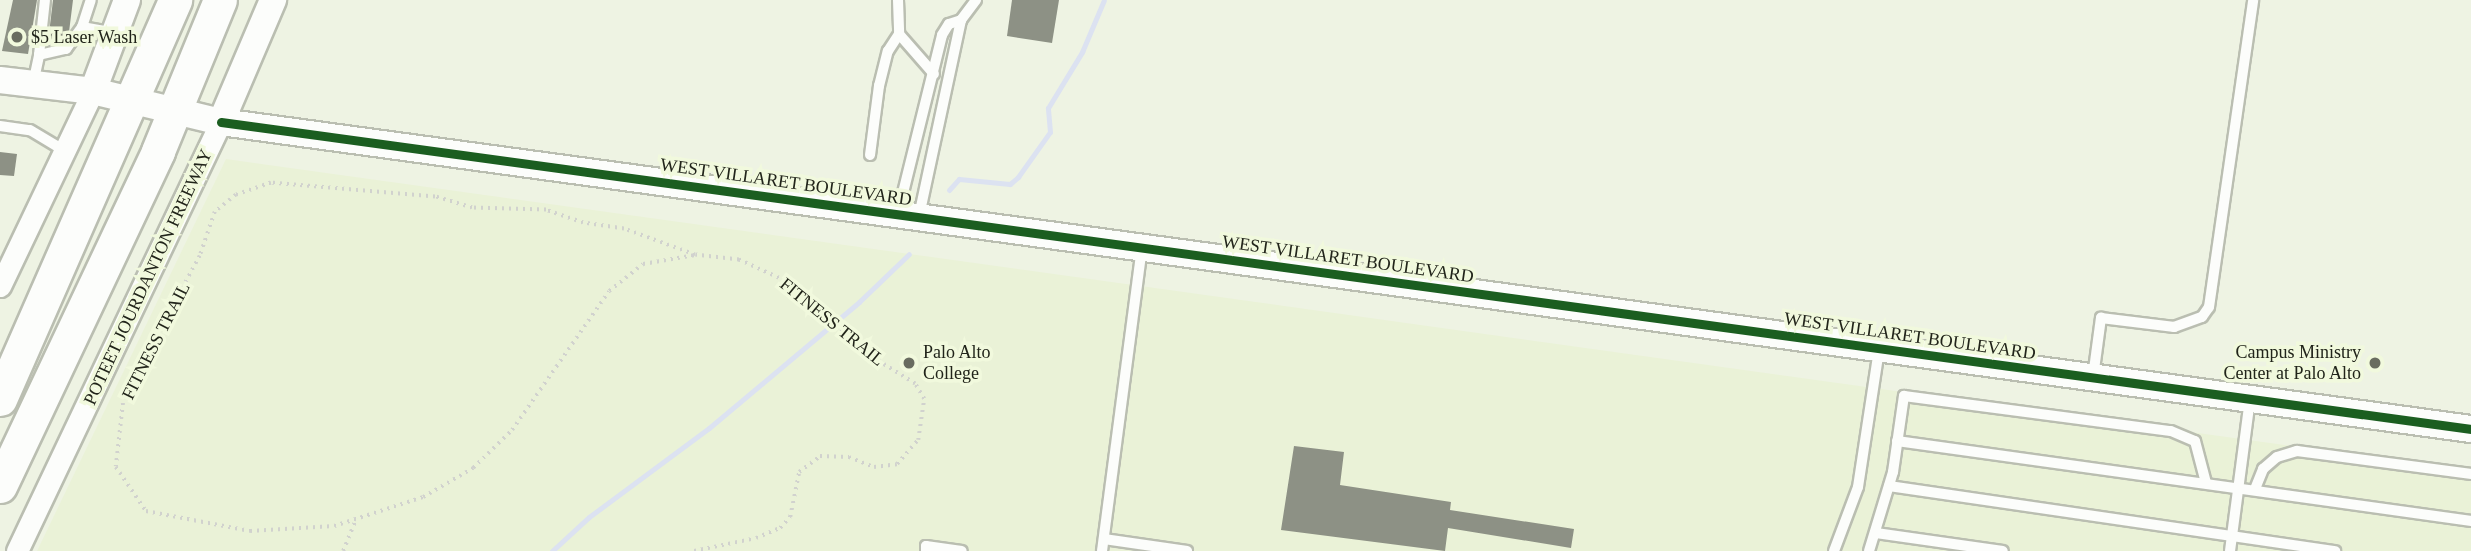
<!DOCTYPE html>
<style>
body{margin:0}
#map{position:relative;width:2471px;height:551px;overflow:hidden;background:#eef3e3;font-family:"Times New Roman",serif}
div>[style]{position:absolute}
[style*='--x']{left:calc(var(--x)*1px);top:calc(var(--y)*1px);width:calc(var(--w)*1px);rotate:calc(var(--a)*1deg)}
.built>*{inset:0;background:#eaf2d7}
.stream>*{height:5px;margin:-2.5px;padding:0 2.5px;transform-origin:2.5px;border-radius:2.5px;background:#dce2f1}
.building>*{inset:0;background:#8d9185}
.path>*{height:3.5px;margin-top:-1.75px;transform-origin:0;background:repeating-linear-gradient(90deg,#d1d2ce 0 2px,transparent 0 7px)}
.roads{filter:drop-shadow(2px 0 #babeb1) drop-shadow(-2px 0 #babeb1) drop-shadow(0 2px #babeb1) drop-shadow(0 -2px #babeb1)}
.service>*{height:10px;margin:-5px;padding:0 5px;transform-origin:5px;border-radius:5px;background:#fcfdfb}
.minor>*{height:21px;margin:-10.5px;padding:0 10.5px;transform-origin:10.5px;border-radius:10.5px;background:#fcfdfb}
.tertiary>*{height:26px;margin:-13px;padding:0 13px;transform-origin:13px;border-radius:13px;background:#fcfdfb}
.primary>*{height:33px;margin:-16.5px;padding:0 16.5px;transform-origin:16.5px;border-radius:16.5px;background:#fcfdfb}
.cycleway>*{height:9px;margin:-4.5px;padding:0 4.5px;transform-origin:4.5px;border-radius:4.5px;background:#1b5e20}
.dots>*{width:19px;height:19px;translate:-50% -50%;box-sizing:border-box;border:4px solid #f1f9dd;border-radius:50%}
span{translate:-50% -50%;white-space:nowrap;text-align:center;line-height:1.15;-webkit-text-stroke:7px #f1f9dd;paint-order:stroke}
.poi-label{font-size:18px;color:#21241a}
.left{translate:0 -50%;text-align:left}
.right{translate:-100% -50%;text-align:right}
.street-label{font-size:18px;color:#21241a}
</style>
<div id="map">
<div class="built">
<div style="clip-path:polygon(226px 159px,2471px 471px,2471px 551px,37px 551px)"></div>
</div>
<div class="stream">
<div style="--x:949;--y:190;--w:15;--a:-48"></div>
<div style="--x:959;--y:179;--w:51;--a:5.6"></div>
<div style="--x:1010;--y:184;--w:11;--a:-41"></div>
<div style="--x:1018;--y:177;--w:55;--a:-54.6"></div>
<div style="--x:1050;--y:132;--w:24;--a:-95"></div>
<div style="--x:1048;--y:108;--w:66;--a:-58.7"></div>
<div style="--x:1082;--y:52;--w:56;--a:-67.1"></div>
<div style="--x:552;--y:551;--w:50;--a:-42.6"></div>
<div style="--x:589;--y:517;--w:149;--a:-36.6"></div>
<div style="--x:709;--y:428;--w:196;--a:-40"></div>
<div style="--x:859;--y:302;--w:69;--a:-43.8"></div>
</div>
<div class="building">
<div style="clip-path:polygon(13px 0,37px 0,28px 54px,2px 51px)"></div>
<div style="clip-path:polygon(53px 0,73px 0,69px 32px,55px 43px,48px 42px)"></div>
<div style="clip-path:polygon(1012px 0,1059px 0,1052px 43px,1007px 36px)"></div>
<div style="clip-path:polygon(0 152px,17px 154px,14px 176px,0 175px)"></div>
<div style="clip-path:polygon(1294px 446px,1344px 452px,1340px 485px,1451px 502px,1450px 510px,1574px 529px,1571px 548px,1448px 528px,1445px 551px,1281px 530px)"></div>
</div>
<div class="path">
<div style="--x:343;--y:551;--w:35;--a:-68"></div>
<div style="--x:694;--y:551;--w:63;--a:-11.8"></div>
<div style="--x:756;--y:538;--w:26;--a:-23"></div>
<div style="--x:780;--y:528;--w:15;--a:-48"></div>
<div style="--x:790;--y:517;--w:46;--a:-78.7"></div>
<div style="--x:799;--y:472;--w:26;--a:-37"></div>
<div style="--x:820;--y:456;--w:29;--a:2"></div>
<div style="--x:849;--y:457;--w:27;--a:22"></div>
<div style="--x:874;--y:467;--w:23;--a:-7"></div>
<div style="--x:897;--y:464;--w:32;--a:-49"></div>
<div style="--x:918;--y:440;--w:41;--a:-81.7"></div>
<div style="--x:924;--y:399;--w:17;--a:-121"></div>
<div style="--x:915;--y:384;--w:62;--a:-148.1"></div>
<div style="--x:862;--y:351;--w:104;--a:-137.7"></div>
<div style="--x:785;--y:281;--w:51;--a:-155.5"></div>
<div style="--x:739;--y:260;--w:44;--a:-173.5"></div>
<div style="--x:695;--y:255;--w:76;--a:-159.9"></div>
<div style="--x:624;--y:229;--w:41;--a:-171.7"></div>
<div style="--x:583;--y:223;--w:39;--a:-161"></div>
<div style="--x:546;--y:210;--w:74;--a:-178.5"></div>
<div style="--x:472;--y:208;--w:39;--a:-163"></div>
<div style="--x:435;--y:197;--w:165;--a:-175.1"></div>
<div style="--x:271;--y:183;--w:37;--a:161"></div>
<div style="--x:236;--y:195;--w:27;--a:141"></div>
<div style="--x:215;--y:212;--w:46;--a:108.8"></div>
<div style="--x:200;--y:256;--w:159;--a:118.5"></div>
<div style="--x:124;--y:396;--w:71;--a:96.4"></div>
<div style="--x:116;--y:467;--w:53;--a:55.7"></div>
<div style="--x:146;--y:511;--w:106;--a:10.9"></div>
<div style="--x:250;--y:531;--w:84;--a:-3.4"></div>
<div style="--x:334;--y:526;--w:94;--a:-18"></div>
<div style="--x:423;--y:497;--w:58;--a:-30.1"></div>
<div style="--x:473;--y:468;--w:54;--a:-44.3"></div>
<div style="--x:512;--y:430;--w:169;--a:-55.1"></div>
<div style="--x:609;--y:291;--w:43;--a:-38.5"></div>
<div style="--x:643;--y:264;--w:53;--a:-9.8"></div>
</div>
<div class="roads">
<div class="service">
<div style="--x:898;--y:0;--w:34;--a:88"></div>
<div style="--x:899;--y:34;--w:53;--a:48.8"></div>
<div style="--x:82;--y:27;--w:28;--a:-72"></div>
<div style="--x:39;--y:55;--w:55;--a:-83.8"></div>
<div style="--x:33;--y:84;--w:30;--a:-78"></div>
<div style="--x:39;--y:55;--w:28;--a:-13"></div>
<div style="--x:66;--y:49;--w:27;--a:-54"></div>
<div style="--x:82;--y:27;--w:34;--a:10"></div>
<div style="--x:0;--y:126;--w:30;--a:8"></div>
<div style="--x:30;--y:130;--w:41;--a:31"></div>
<div style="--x:870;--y:155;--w:70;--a:-82.6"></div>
<div style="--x:879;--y:86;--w:36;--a:-76"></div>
<div style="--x:888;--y:51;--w:20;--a:-57"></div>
<div style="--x:898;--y:213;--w:183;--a:-76.1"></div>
<div style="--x:942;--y:35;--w:13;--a:-58"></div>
<div style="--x:949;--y:24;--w:13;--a:-18"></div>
<div style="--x:961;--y:20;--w:25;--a:-53"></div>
<div style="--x:919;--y:216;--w:200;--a:-77.9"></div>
<div style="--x:2093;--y:377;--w:60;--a:-82.3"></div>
<div style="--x:2101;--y:318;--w:74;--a:7"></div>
<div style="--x:2174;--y:327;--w:30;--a:-20"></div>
<div style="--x:2202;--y:317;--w:12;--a:-55"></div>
<div style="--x:2209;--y:307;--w:310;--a:-81.8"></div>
<div style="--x:1897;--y:441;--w:580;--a:7.93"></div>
<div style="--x:1889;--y:486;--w:451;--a:8.3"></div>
<div style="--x:2255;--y:489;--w:22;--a:-68"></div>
<div style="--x:2263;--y:469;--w:18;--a:-41"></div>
<div style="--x:2277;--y:457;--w:21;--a:-17"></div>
<div style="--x:2297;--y:451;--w:176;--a:7.5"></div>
<div style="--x:1876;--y:533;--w:128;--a:8.1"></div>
<div style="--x:1104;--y:539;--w:84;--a:8.2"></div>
<div style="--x:926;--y:551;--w:5;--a:-90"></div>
<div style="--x:926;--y:546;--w:36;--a:8"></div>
<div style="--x:1102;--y:551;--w:306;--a:-82.5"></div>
<div style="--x:1834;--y:551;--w:68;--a:-69.4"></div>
<div style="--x:1858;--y:487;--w:139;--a:-81.3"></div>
<div style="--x:1869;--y:551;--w:83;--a:-73.1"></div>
<div style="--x:1893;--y:472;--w:77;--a:-81.8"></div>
<div style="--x:1904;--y:396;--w:269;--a:7.5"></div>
<div style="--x:2171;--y:431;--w:26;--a:23"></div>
<div style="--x:2195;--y:441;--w:43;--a:75.3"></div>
<div style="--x:2230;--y:551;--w:153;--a:-82.5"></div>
</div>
<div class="minor">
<div style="--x:0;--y:286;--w:216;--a:-64.5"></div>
<div style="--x:17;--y:551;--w:475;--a:-64.6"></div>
</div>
<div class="tertiary">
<div style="--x:0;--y:80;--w:94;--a:6.7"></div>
<div style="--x:93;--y:91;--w:132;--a:13.6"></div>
<div style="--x:221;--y:122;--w:2271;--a:7.77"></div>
<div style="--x:93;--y:91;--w:97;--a:-69.5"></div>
<div style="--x:221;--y:122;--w:133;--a:-66.9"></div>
</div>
<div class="primary">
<div style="--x:0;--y:399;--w:436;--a:-66.3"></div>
<div style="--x:0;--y:486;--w:370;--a:-64.7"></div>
<div style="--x:158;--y:151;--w:163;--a:-67.7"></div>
</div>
</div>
<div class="cycleway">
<div style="--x:221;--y:122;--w:2271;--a:7.77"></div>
</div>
<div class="dots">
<div style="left:17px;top:37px;background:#696c60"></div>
<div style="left:909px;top:363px;background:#696c60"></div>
<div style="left:2375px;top:363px;background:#696c60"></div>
</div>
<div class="poi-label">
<span class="left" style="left:31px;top:37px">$5 Laser Wash</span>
<span class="left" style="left:923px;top:363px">Palo Alto<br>College</span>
<span class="right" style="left:2361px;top:363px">Campus Ministry<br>Center at Palo Alto</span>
</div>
<div class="street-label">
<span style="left:786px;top:182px;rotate:8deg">WEST VILLARET BOULEVARD</span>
<span style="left:1348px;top:259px;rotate:8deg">WEST VILLARET BOULEVARD</span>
<span style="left:148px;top:277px;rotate:-65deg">POTEET JOURDANTON FREEWAY</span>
<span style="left:832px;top:322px;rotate:39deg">FITNESS TRAIL</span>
<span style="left:1910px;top:336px;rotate:8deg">WEST VILLARET BOULEVARD</span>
<span style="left:156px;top:341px;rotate:-63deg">FITNESS TRAIL</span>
</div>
</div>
